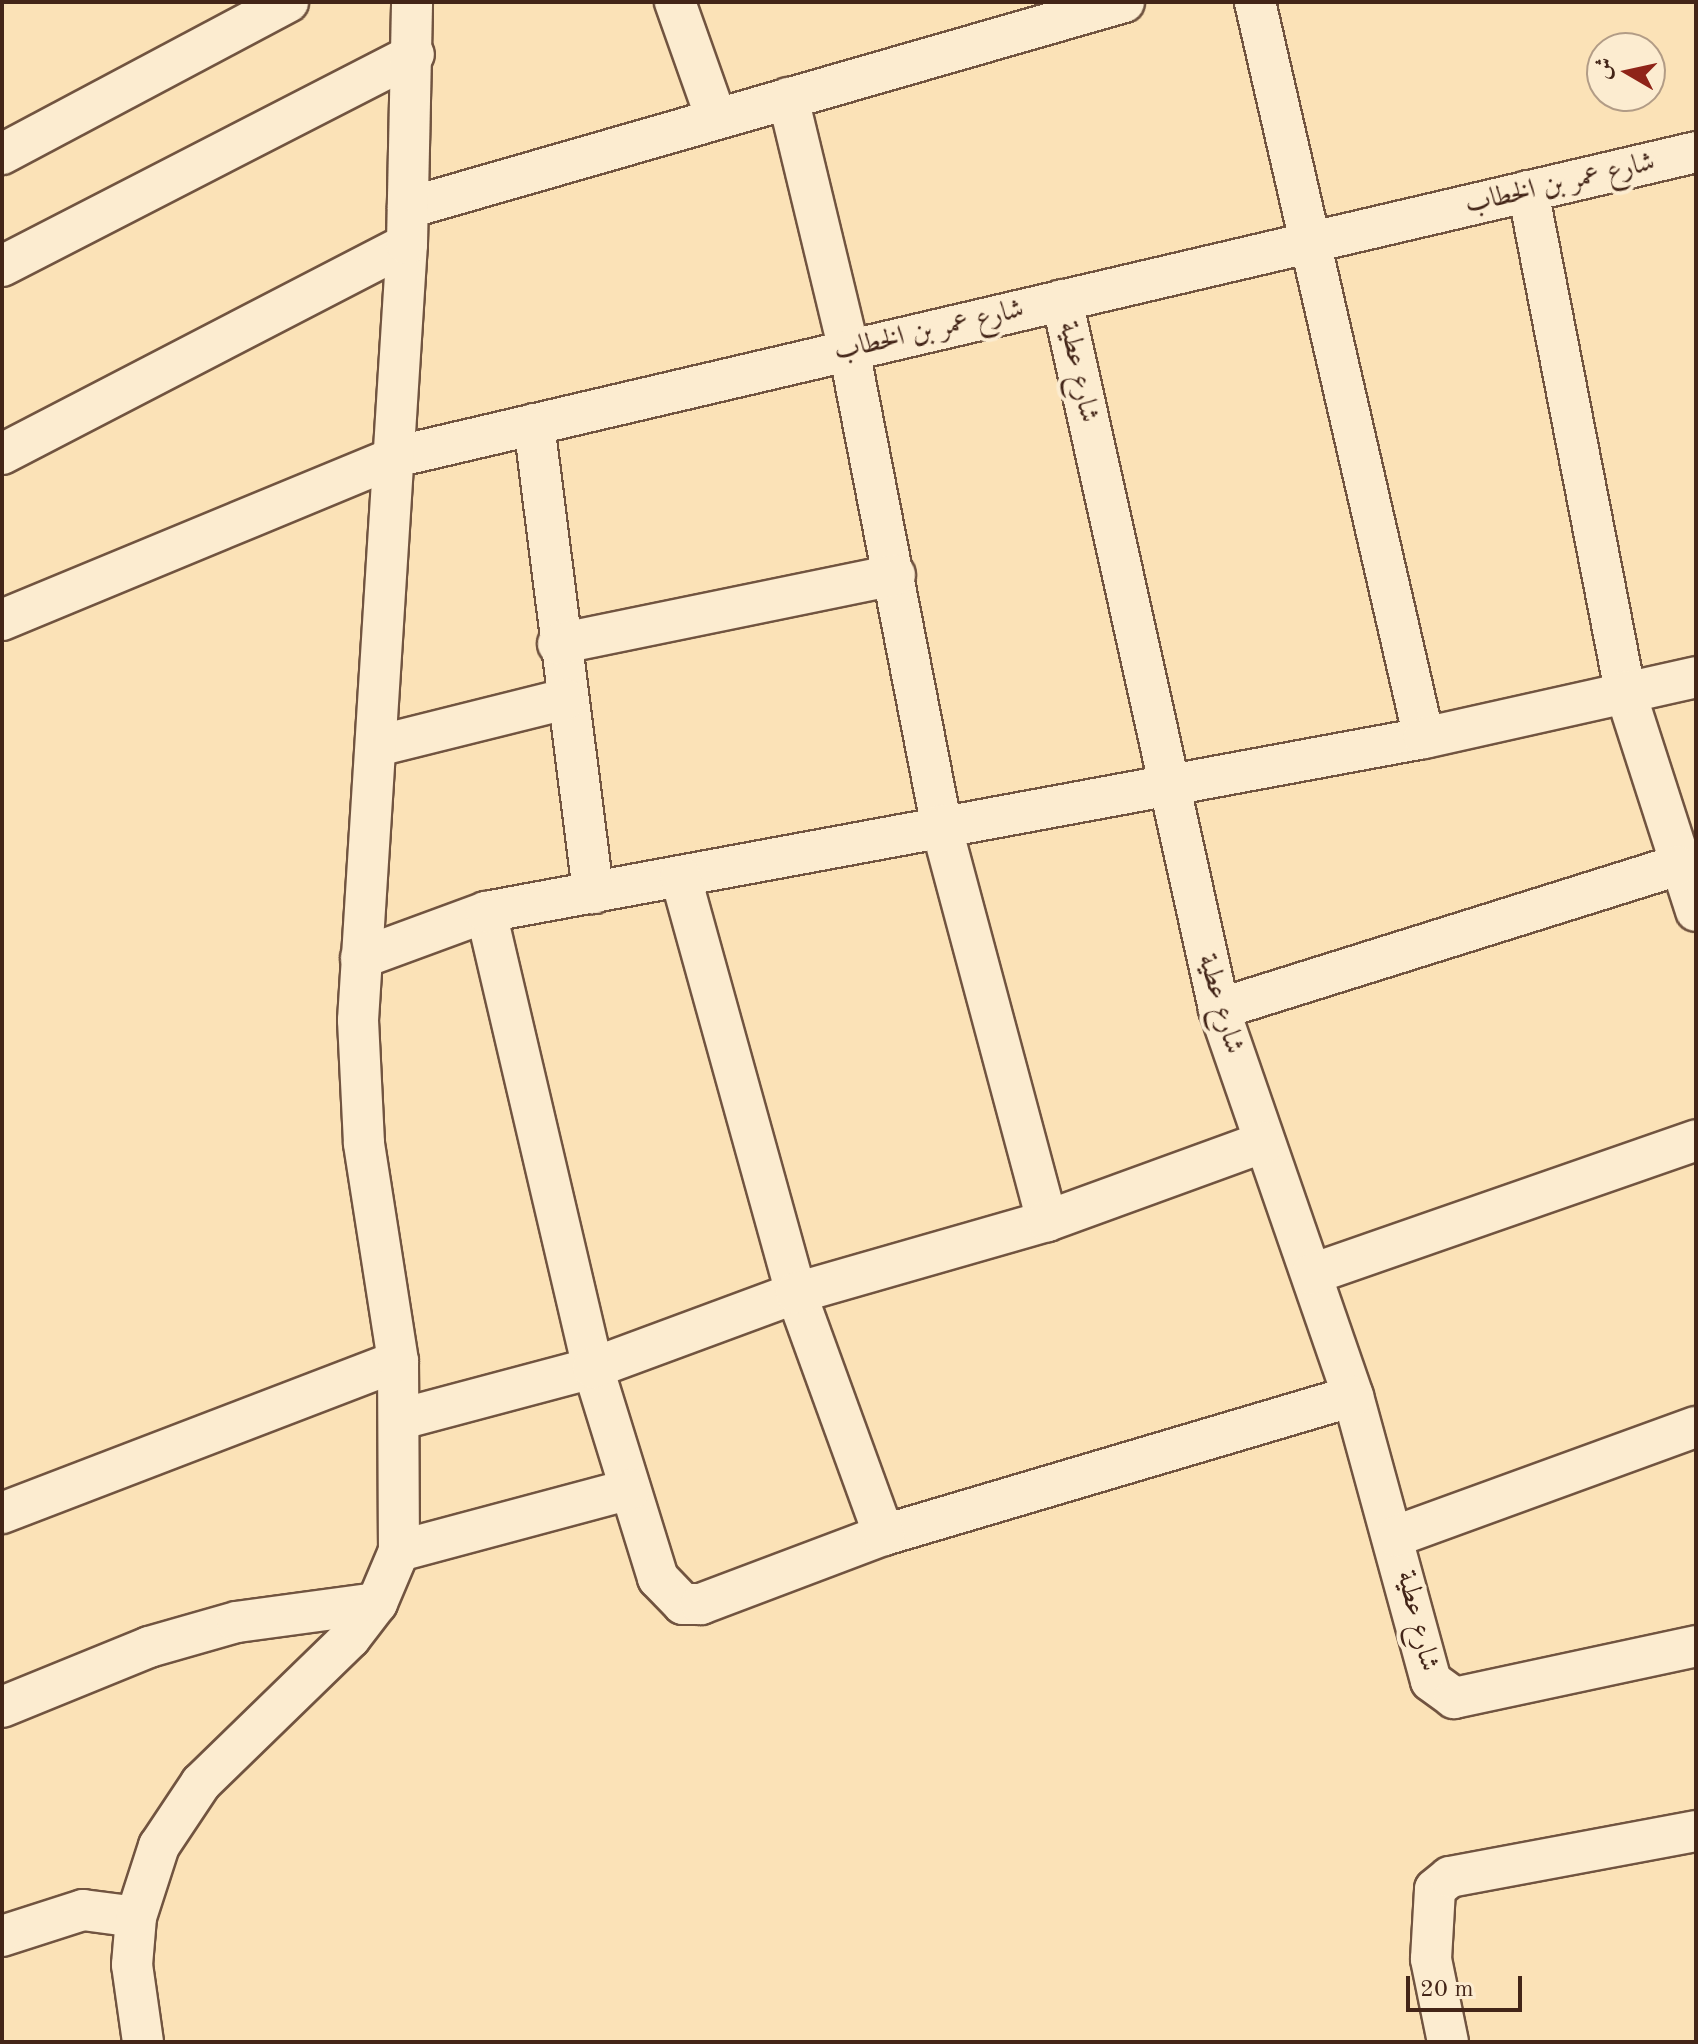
<!DOCTYPE html>
<meta charset="utf-8">
<style>
body{margin:0}
#map{position:relative;width:1698px;height:2044px;overflow:hidden;background:#fbe2b7;font-family:"Old Standard TT",Amiri,serif}
div>[style]{position:absolute}
[style*='--x']{left:calc(var(--x)*1px);top:calc(var(--y)*1px);width:calc(var(--w)*1px);rotate:calc(var(--a)*1deg)}
.roads{filter:drop-shadow(2px 0 #715440) drop-shadow(-2px 0 #715440) drop-shadow(0 2px #715440) drop-shadow(0 -2px #715440)}
.minor>*{height:40px;margin:-20px;padding:0 20px;transform-origin:20px;border-radius:20px;background:#fcecd0}
span{translate:-50% -50%;white-space:nowrap;text-align:center;line-height:1.15;-webkit-text-stroke:8px #fcecd0;paint-order:stroke}
.street-label{font-size:28px;color:#432518}
.frame{position:absolute;inset:0;border:4px solid #432518;pointer-events:none}
.north{position:absolute;left:1586px;top:32px;width:80px;height:80px;box-sizing:border-box;background:#fcecd0;border:2px solid #b29c86;border-radius:50%;rotate:279deg;font-size:22px;font-weight:700;line-height:32px;text-align:center;color:#432518}
.north::after{content:'';display:block;margin:auto;width:28px;height:36px;background:#8f2418;clip-path:polygon(50% 0,100% 100%,50% 72%,0 100%)}
.scale{position:absolute;left:1406px;top:1976px;width:116px;height:36px;box-sizing:border-box;border:4px solid #432518;border-top:0;padding-left:10px;font-size:24px;line-height:28px;white-space:nowrap;color:#432518;-webkit-text-stroke:6px #fcecd0;paint-order:stroke}
</style>
<div id="map">
<div class="roads">
<div class="minor">
<div style="--x:675;--y:2;--w:123;--a:70.5"></div>
<div style="--x:1255;--y:2;--w:755;--a:77.07"></div>
<div style="--x:788;--y:98;--w:259;--a:76.4"></div>
<div style="--x:849;--y:350;--w:484;--a:79"></div>
<div style="--x:941;--y:825;--w:410;--a:75"></div>
<div style="--x:2;--y:154;--w:324;--a:-28"></div>
<div style="--x:1528;--y:191;--w:509;--a:79.02"></div>
<div style="--x:1625;--y:691;--w:231;--a:72.1"></div>
<div style="--x:408;--y:208;--w:745;--a:-16.05"></div>
<div style="--x:2;--y:266;--w:463;--a:-27.2"></div>
<div style="--x:1062;--y:300;--w:726;--a:77.51"></div>
<div style="--x:1219;--y:1009;--w:410;--a:70.9"></div>
<div style="--x:1353;--y:1396;--w:295;--a:74.7"></div>
<div style="--x:1431;--y:1681;--w:29;--a:36"></div>
<div style="--x:1454;--y:1698;--w:248;--a:-12.1"></div>
<div style="--x:534;--y:424;--w:473;--a:82.8"></div>
<div style="--x:2;--y:454;--w:456;--a:-27.4"></div>
<div style="--x:2;--y:620;--w:425;--a:-22.5"></div>
<div style="--x:395;--y:457;--w:1336;--a:-13.19"></div>
<div style="--x:558;--y:644;--w:344;--a:-11.6"></div>
<div style="--x:377;--y:746;--w:194;--a:-14"></div>
<div style="--x:486;--y:912;--w:468;--a:76.8"></div>
<div style="--x:593;--y:1368;--w:220;--a:72.8"></div>
<div style="--x:658;--y:1578;--w:36;--a:46"></div>
<div style="--x:683;--y:1604;--w:18;--a:0"></div>
<div style="--x:701;--y:1604;--w:196;--a:-20.7"></div>
<div style="--x:884;--y:1535;--w:489;--a:-16.5"></div>
<div style="--x:361;--y:958;--w:133;--a:-20.2"></div>
<div style="--x:486;--y:912;--w:954;--a:-10.51"></div>
<div style="--x:1424;--y:738;--w:279;--a:-12.6"></div>
<div style="--x:1219;--y:1009;--w:479;--a:-17.4"></div>
<div style="--x:1312;--y:1274;--w:407;--a:-19.2"></div>
<div style="--x:401;--y:1419;--w:199;--a:-14.9"></div>
<div style="--x:593;--y:1368;--w:216;--a:-20.3"></div>
<div style="--x:796;--y:1293;--w:432;--a:-105.5"></div>
<div style="--x:2;--y:1513;--w:424;--a:-21"></div>
<div style="--x:884;--y:1535;--w:258;--a:-110"></div>
<div style="--x:796;--y:1293;--w:261;--a:-16"></div>
<div style="--x:1047;--y:1221;--w:231;--a:-20"></div>
<div style="--x:1396;--y:1536;--w:319;--a:-20"></div>
<div style="--x:399;--y:1551;--w:239;--a:-15"></div>
<div style="--x:2;--y:1707;--w:159;--a:-22.2"></div>
<div style="--x:149;--y:1647;--w:91;--a:-15.9"></div>
<div style="--x:237;--y:1622;--w:141;--a:-7.7"></div>
<div style="--x:2;--y:1936;--w:85;--a:-17.8"></div>
<div style="--x:83;--y:1910;--w:53;--a:7.5"></div>
<div style="--x:143;--y:2042;--w:78;--a:-98.1"></div>
<div style="--x:132;--y:1965;--w:48;--a:-85.2"></div>
<div style="--x:136;--y:1917;--w:75;--a:-72.1"></div>
<div style="--x:159;--y:1846;--w:76;--a:-56.3"></div>
<div style="--x:201;--y:1783;--w:208;--a:-44.2"></div>
<div style="--x:350;--y:1638;--w:44;--a:-52.4"></div>
<div style="--x:377;--y:1603;--w:56;--a:-67.1"></div>
<div style="--x:399;--y:1551;--w:190;--a:-90.3"></div>
<div style="--x:398;--y:1361;--w:221;--a:-98.9"></div>
<div style="--x:364;--y:1143;--w:123;--a:-92.8"></div>
<div style="--x:358;--y:1020;--w:778;--a:-86.39"></div>
<div style="--x:407;--y:244;--w:242;--a:-88.8"></div>
<div style="--x:1448;--y:2042;--w:85;--a:-101.6"></div>
<div style="--x:1431;--y:1959;--w:70;--a:-86.7"></div>
<div style="--x:1435;--y:1889;--w:19;--a:-39"></div>
<div style="--x:1450;--y:1877;--w:250;--a:-10.6"></div>
</div>
</div>
<div class="street-label">
<span style="left:1560px;top:184px;rotate:-13deg">شارع عمر بن الخطاب</span>
<span style="left:929px;top:331px;rotate:-13deg">شارع عمر بن الخطاب</span>
<span style="left:1078px;top:372px;rotate:78deg">شارع عطية</span>
<span style="left:1220px;top:1004px;rotate:74deg">شارع عطية</span>
<span style="left:1417px;top:1621px;rotate:76deg">شارع عطية</span>
</div>
<div class="frame"></div>
<div class="north">ش</div>
<div class="scale">20 m</div>
</div>
